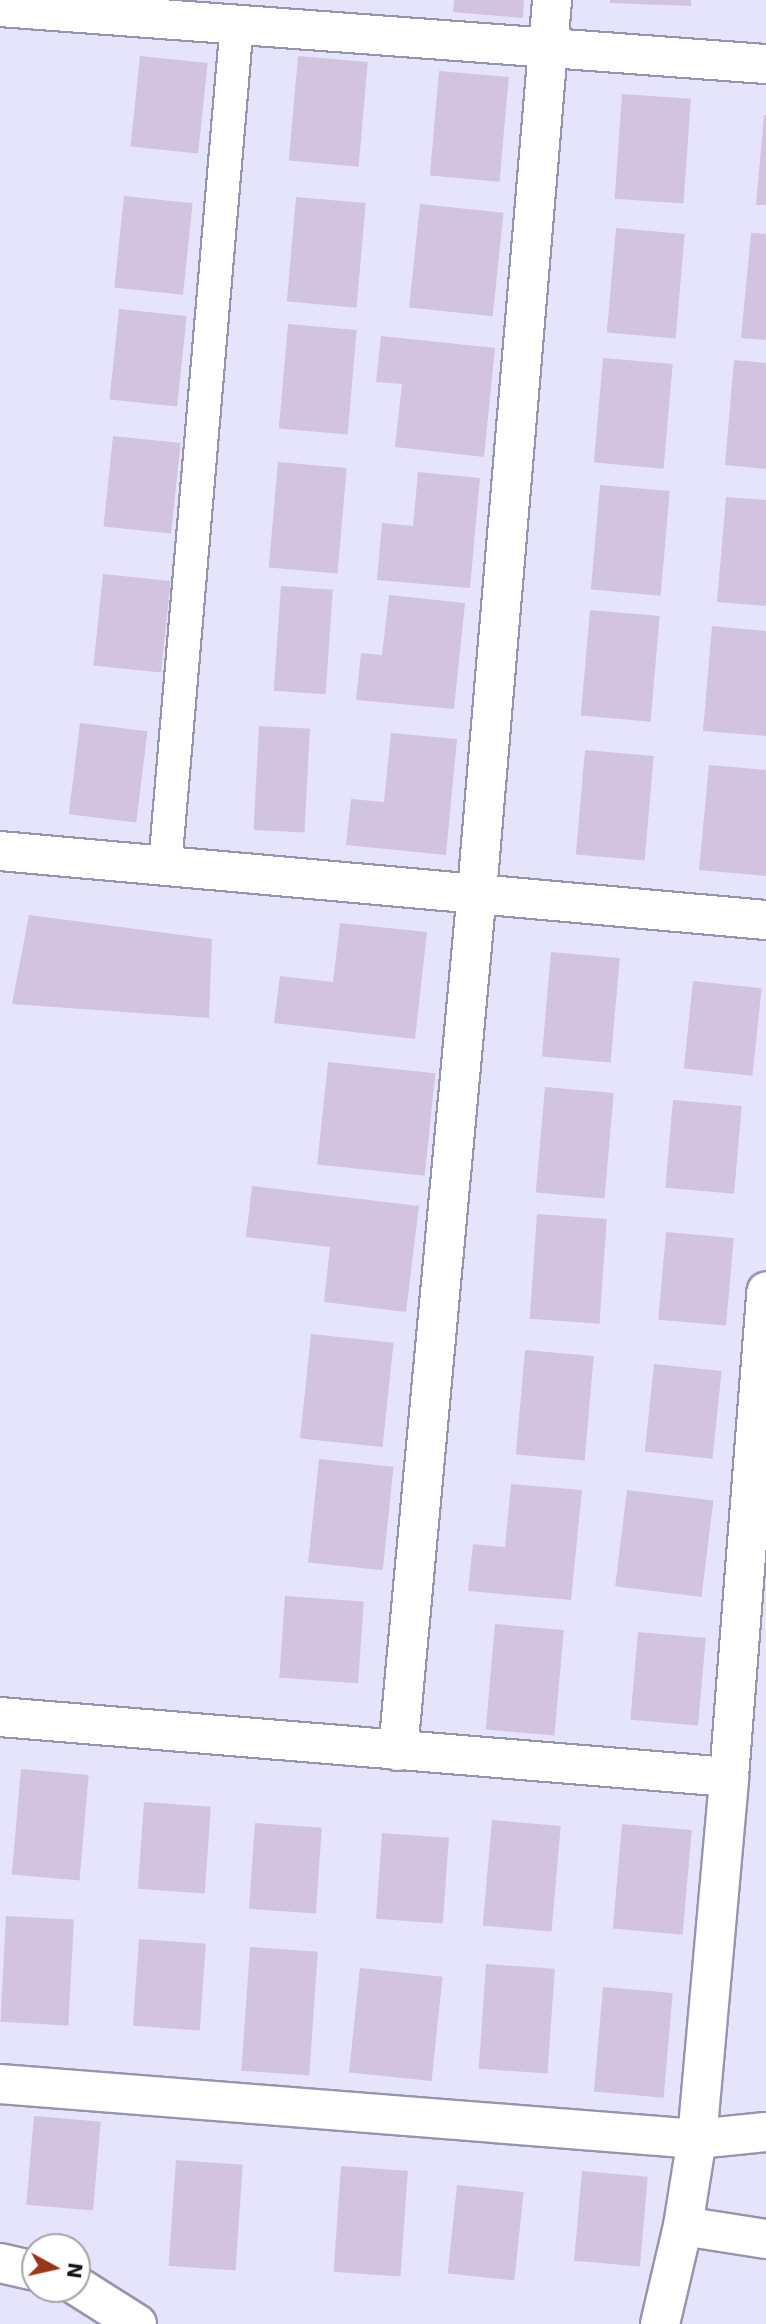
<!DOCTYPE html>
<style>
body{margin:0}
#map{position:relative;width:766px;height:2324px;overflow:hidden;background:#e5e4fb;font-family:"DejaVu Sans",sans-serif}
div>[style]{position:absolute}
[style*='--x']{left:calc(var(--x)*1px);top:calc(var(--y)*1px);width:calc(var(--w)*1px);rotate:calc(var(--a)*1deg)}
.building>*{inset:0;background:#d2c4de;transform-origin:0 0}
.roads{filter:drop-shadow(2px 0 #9794af) drop-shadow(-2px 0 #9794af) drop-shadow(0 2px #9794af) drop-shadow(0 -2px #9794af)}
.service>*{height:32px;margin:-16px;padding:0 16px;transform-origin:16px;border-radius:16px;background:#fff}
.minor>*{height:38px;margin:-19px;padding:0 19px;transform-origin:19px;border-radius:19px;background:#fff}
span{translate:-50% -50%;white-space:nowrap;text-align:center;line-height:1.15;-webkit-text-stroke:5px #fff;paint-order:stroke}
.north{position:absolute;left:21px;top:2233px;width:70px;height:70px;box-sizing:border-box;background:#fff;border:2px solid #a3a2a6;border-radius:50%;rotate:98deg;font-size:19px;font-weight:700;line-height:28px;text-align:center;color:#181721}
.north::after{content:'';display:block;margin:auto;width:24px;height:32px;background:#9c3517;clip-path:polygon(50% 0,100% 100%,50% 72%,0 100%)}
</style>
<div id="map">
<div class="building">
<div style="clip-path:polygon(454px 0,524px 0,523px 18px,453px 12px)"></div>
<div style="clip-path:polygon(610px 0,691px 0,691px 6px,610px 3px)"></div>
<div style="left:140px;top:56px;width:68px;height:91px;rotate:6deg"></div>
<div style="left:298px;top:56px;width:70px;height:105px;rotate:5deg"></div>
<div style="left:439px;top:71px;width:70px;height:105px;rotate:5deg"></div>
<div style="left:622px;top:94px;width:69px;height:105px;rotate:4deg"></div>
<div style="clip-path:polygon(764px 115px,766px 115px,766px 205px,756px 205px)"></div>
<div style="left:124px;top:196px;width:69px;height:92px;rotate:6deg"></div>
<div style="left:296px;top:197px;width:70px;height:105px;rotate:5deg"></div>
<div style="left:420px;top:204px;width:84px;height:104px;rotate:6deg"></div>
<div style="left:616px;top:228px;width:69px;height:105px;rotate:5deg"></div>
<div style="clip-path:polygon(751px 233px,766px 234px,766px 340px,741px 338px)"></div>
<div style="left:119px;top:309px;width:68px;height:91px;rotate:6deg"></div>
<div style="left:288px;top:324px;width:69px;height:105px;rotate:5deg"></div>
<div style="clip-path:polygon(381px 336px,495px 348px,484px 457px,395px 447px,402px 384px,376px 382px)"></div>
<div style="left:603px;top:358px;width:70px;height:105px;rotate:5deg"></div>
<div style="clip-path:polygon(734px 360px,766px 363px,766px 469px,725px 465px)"></div>
<div style="left:113px;top:436px;width:68px;height:91px;rotate:6deg"></div>
<div style="left:278px;top:462px;width:69px;height:106px;rotate:5deg"></div>
<div style="clip-path:polygon(418px 472px,480px 478px,470px 588px,377px 580px,382px 523px,413px 526px)"></div>
<div style="left:600px;top:485px;width:70px;height:105px;rotate:5deg"></div>
<div style="clip-path:polygon(726px 497px,766px 500px,766px 606px,717px 602px)"></div>
<div style="left:103px;top:574px;width:68px;height:92px;rotate:6deg"></div>
<div style="left:281px;top:586px;width:52px;height:105px;rotate:4deg"></div>
<div style="clip-path:polygon(389px 595px,465px 603px,454px 709px,356px 700px,361px 653px,382px 655px)"></div>
<div style="left:590px;top:610px;width:70px;height:106px;rotate:5deg"></div>
<div style="clip-path:polygon(712px 626px,766px 631px,766px 736px,703px 731px)"></div>
<div style="left:80px;top:723px;width:68px;height:92px;rotate:7deg"></div>
<div style="left:259px;top:726px;width:51px;height:104px;rotate:3deg"></div>
<div style="clip-path:polygon(391px 733px,457px 739px,446px 855px,346px 845px,351px 799px,384px 802px)"></div>
<div style="left:585px;top:750px;width:69px;height:105px;rotate:5deg"></div>
<div style="clip-path:polygon(709px 765px,766px 770px,766px 876px,699px 870px)"></div>
<div style="clip-path:polygon(29px 915px,212px 939px,209px 1018px,12px 1004px)"></div>
<div style="clip-path:polygon(340px 923px,427px 932px,415px 1039px,274px 1023px,280px 976px,333px 982px)"></div>
<div style="left:551px;top:952px;width:69px;height:105px;rotate:5deg"></div>
<div style="left:693px;top:981px;width:69px;height:88px;rotate:6deg"></div>
<div style="left:328px;top:1062px;width:108px;height:103px;rotate:6deg"></div>
<div style="left:545px;top:1087px;width:69px;height:106px;rotate:5deg"></div>
<div style="left:673px;top:1100px;width:69px;height:88px;rotate:5deg"></div>
<div style="clip-path:polygon(252px 1186px,419px 1206px,406px 1312px,324px 1302px,330px 1247px,246px 1237px)"></div>
<div style="left:537px;top:1214px;width:70px;height:105px;rotate:4deg"></div>
<div style="left:666px;top:1232px;width:68px;height:88px;rotate:5deg"></div>
<div style="left:311px;top:1334px;width:83px;height:105px;rotate:6deg"></div>
<div style="left:525px;top:1350px;width:69px;height:105px;rotate:5deg"></div>
<div style="left:654px;top:1364px;width:68px;height:88px;rotate:6deg"></div>
<div style="left:319px;top:1459px;width:75px;height:104px;rotate:6deg"></div>
<div style="clip-path:polygon(511px 1484px,582px 1490px,571px 1600px,468px 1591px,473px 1544px,505px 1547px)"></div>
<div style="left:627px;top:1490px;width:87px;height:97px;rotate:7deg"></div>
<div style="left:285px;top:1596px;width:79px;height:82px;rotate:4deg"></div>
<div style="left:495px;top:1624px;width:69px;height:106px;rotate:5deg"></div>
<div style="left:638px;top:1632px;width:68px;height:88px;rotate:5deg"></div>
<div style="left:21px;top:1769px;width:68px;height:106px;rotate:5deg"></div>
<div style="left:144px;top:1802px;width:67px;height:87px;rotate:4deg"></div>
<div style="left:492px;top:1820px;width:69px;height:106px;rotate:5deg"></div>
<div style="left:255px;top:1823px;width:67px;height:86px;rotate:4deg"></div>
<div style="left:622px;top:1824px;width:70px;height:105px;rotate:5deg"></div>
<div style="left:382px;top:1833px;width:67px;height:86px;rotate:4deg"></div>
<div style="left:6px;top:1916px;width:68px;height:106px;rotate:3deg"></div>
<div style="left:139px;top:1939px;width:67px;height:87px;rotate:4deg"></div>
<div style="left:250px;top:1947px;width:68px;height:124px;rotate:4deg"></div>
<div style="left:486px;top:1964px;width:69px;height:105px;rotate:4deg"></div>
<div style="left:360px;top:1968px;width:83px;height:105px;rotate:6deg"></div>
<div style="left:603px;top:1987px;width:70px;height:105px;rotate:5deg"></div>
<div style="left:34px;top:2116px;width:67px;height:89px;rotate:5deg"></div>
<div style="left:176px;top:2160px;width:67px;height:106px;rotate:4deg"></div>
<div style="left:341px;top:2166px;width:67px;height:106px;rotate:4deg"></div>
<div style="left:582px;top:2171px;width:66px;height:90px;rotate:5deg"></div>
<div style="left:457px;top:2185px;width:67px;height:89px;rotate:6deg"></div>
</div>
<div class="roads">
<div class="service">
<div style="--x:165;--y:866;--w:846;--a:-85.12"></div>
</div>
<div class="minor">
<div style="--x:0;--y:7;--w:768;--a:4.26"></div>
<div style="--x:0;--y:851;--w:769;--a:5.15"></div>
<div style="--x:0;--y:1717;--w:731;--a:4.71"></div>
<div style="--x:398;--y:1751;--w:863;--a:-84.75"></div>
<div style="--x:477;--y:892;--w:895;--a:-85.19"></div>
<div style="--x:0;--y:2084;--w:699;--a:4.51"></div>
<div style="--x:697;--y:2139;--w:69;--a:-5.8"></div>
<div style="--x:683;--y:2226;--w:84;--a:8.9"></div>
<div style="--x:0;--y:2263;--w:36;--a:13"></div>
<div style="--x:77;--y:2286;--w:71;--a:32.3"></div>
<div style="--x:660;--y:2324;--w:101;--a:-76.8"></div>
<div style="--x:683;--y:2226;--w:88;--a:-80.9"></div>
<div style="--x:697;--y:2139;--w:363;--a:-84.9"></div>
<div style="--x:729;--y:1777;--w:487;--a:-85.6"></div>
</div>
</div>
<div class="north">N</div>
</div>
